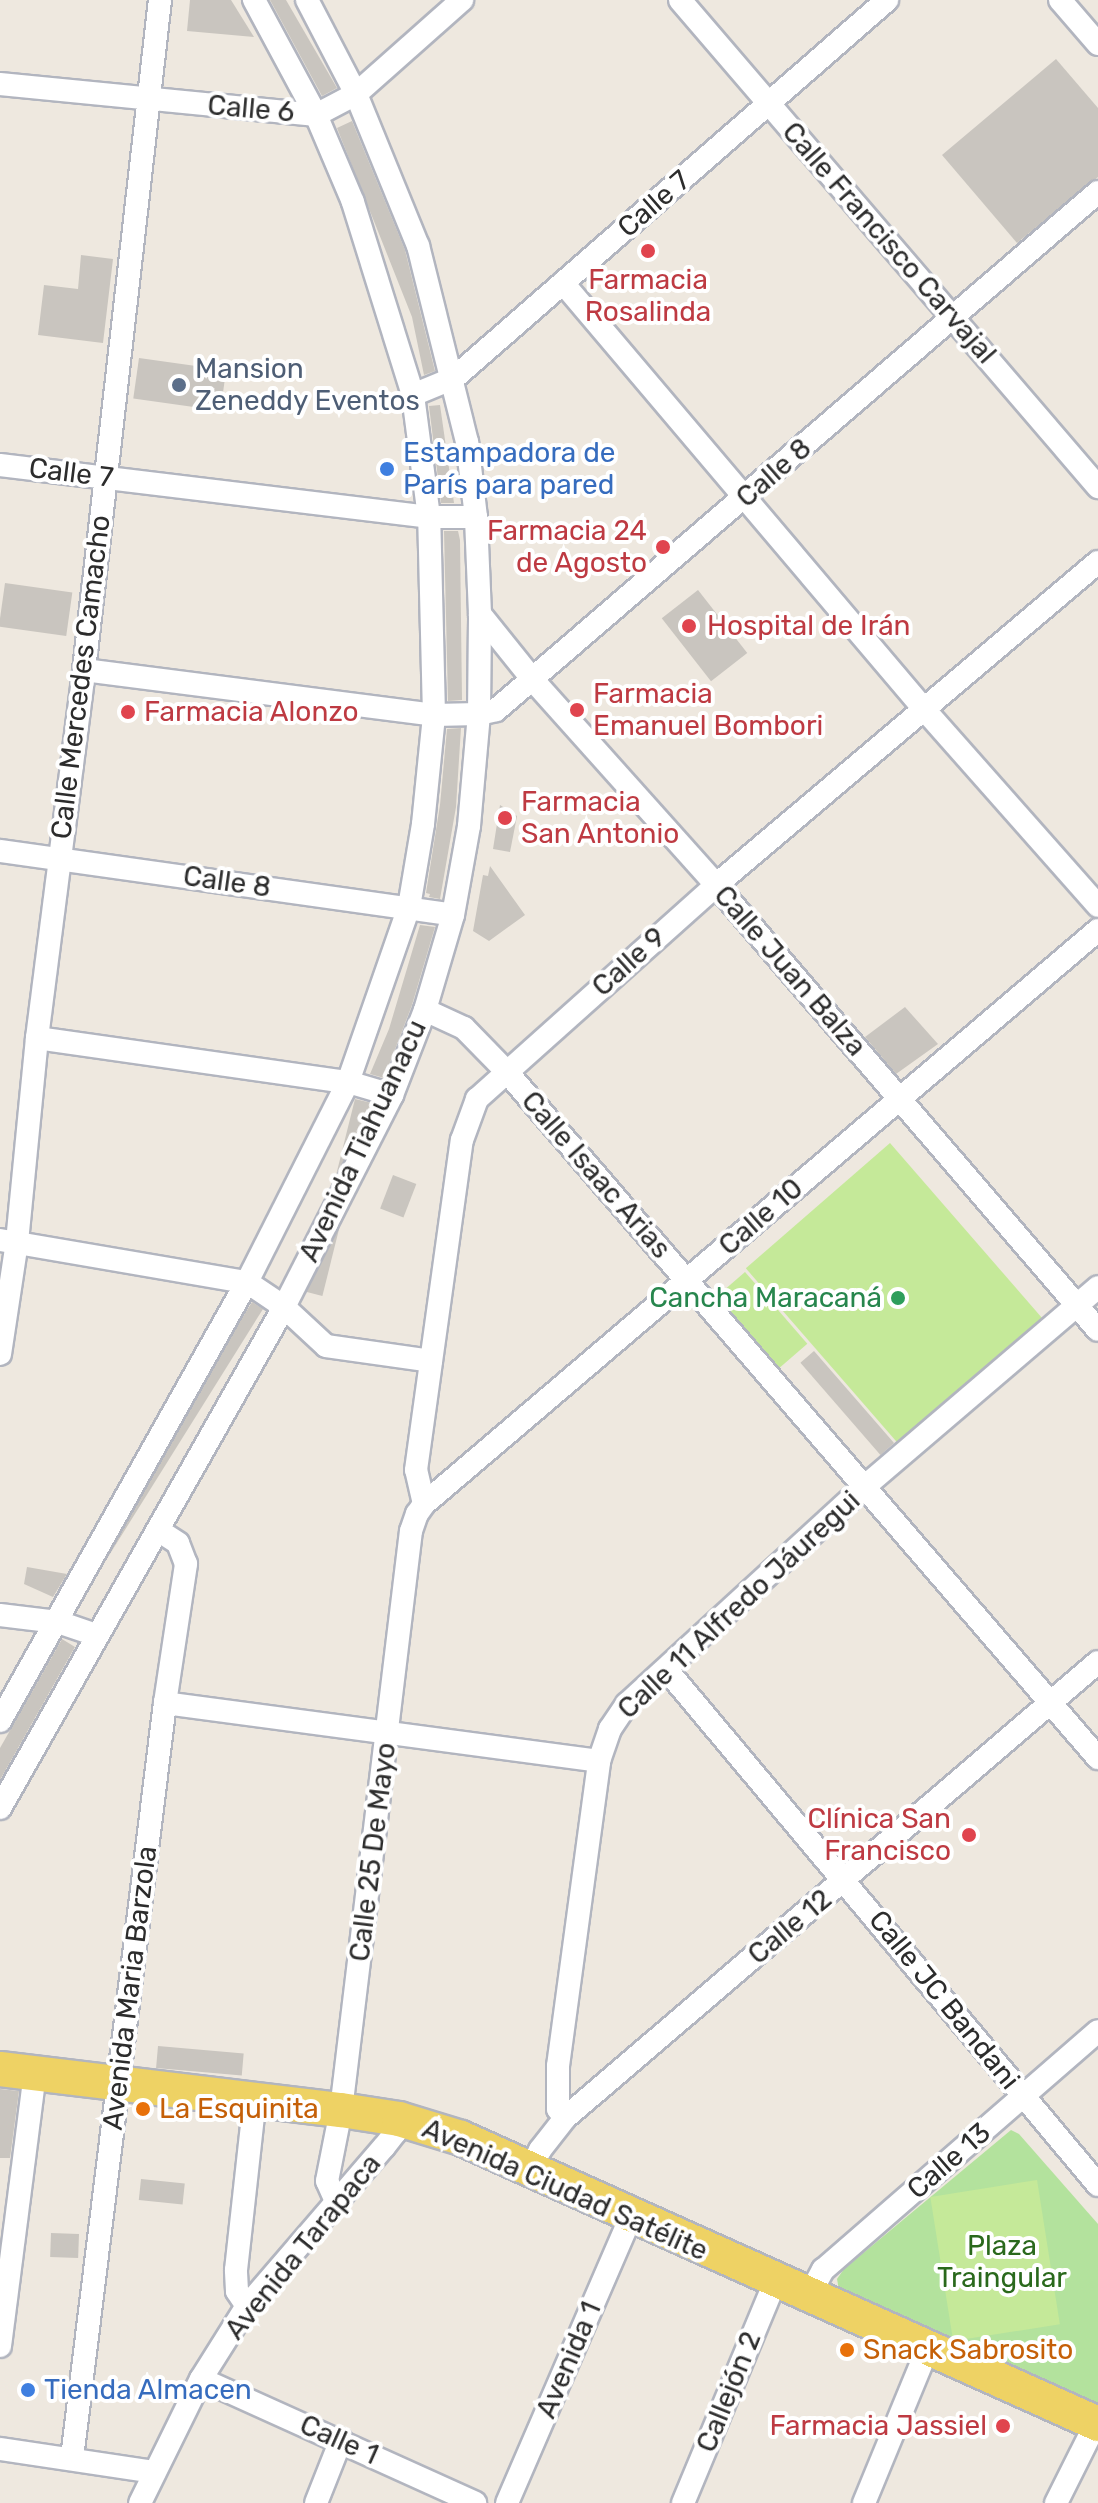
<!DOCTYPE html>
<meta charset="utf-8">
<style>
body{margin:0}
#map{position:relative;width:1098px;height:2503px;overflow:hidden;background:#eee8df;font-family:Rubik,sans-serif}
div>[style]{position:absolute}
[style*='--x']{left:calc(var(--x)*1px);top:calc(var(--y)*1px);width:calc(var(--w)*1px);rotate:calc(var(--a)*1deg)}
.green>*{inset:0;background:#b3e29d}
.pitch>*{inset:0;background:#c5e999;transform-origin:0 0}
.building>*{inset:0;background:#c9c5bf;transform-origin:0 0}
.roads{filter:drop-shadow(2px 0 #b2b5bf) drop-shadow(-2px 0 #b2b5bf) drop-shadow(0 2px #b2b5bf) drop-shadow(0 -2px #b2b5bf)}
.street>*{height:22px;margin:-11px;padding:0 11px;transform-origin:11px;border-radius:11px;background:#fff}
.primary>*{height:34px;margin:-17px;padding:0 17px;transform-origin:17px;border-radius:17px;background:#eed264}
.dots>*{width:22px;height:22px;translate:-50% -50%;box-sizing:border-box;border:4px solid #fff;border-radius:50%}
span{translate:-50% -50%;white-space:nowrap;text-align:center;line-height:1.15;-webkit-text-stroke:8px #fff;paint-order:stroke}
.street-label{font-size:28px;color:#2c2c2c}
.health-label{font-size:28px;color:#be3a42}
.right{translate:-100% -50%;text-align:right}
.left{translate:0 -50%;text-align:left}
.service-label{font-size:28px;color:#4e5e75}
.shop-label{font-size:28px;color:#366cbe}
.leisure-label{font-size:28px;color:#27864d}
.food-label{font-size:28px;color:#c56008}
.park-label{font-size:28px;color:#2a691c}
</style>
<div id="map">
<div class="green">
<div style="clip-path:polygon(1011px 2130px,1019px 2134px,1098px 2224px,1098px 2414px,839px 2290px,837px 2279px,844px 2269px)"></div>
</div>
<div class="pitch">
<div style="left:890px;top:1143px;width:247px;height:191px;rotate:49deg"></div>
<div style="left:745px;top:1272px;width:95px;height:44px;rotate:49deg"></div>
<div style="left:1037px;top:2180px;width:146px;height:108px;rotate:81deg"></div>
</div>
<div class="building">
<div style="clip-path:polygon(190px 0,231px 0,254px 37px,187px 31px)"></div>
<div style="clip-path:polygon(270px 0,286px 0,337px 88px,322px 96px)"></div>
<div style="clip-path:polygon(1056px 59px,1098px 108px,1098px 177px,1017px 243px,942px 155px)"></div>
<div style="clip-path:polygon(352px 121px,405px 250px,435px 371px,424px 375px,412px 317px,337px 128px)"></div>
<div style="clip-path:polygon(81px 255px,113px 259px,103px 343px,38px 335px,44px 285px,78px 289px)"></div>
<div style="left:139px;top:358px;width:88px;height:41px;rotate:8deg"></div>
<div style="clip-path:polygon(440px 405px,454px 503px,441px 503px,429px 406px)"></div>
<div style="clip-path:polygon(444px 531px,458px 531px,460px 540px,462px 700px,448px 701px)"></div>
<div style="left:5px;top:583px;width:68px;height:44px;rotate:8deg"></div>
<div style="left:698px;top:590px;width:80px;height:46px;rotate:52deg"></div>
<div style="clip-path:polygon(461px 728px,456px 807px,440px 899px,429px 897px,430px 894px,426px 893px,440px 805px,447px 729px)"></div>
<div style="clip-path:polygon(500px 805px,517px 816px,510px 852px,493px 849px)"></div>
<div style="clip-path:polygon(490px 866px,525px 915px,489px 941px,473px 931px,483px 875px,488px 876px)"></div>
<div style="clip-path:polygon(420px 925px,435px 927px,412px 1005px,384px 1078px,370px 1074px,389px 1029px)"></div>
<div style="clip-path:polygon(905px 1007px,938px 1044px,896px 1074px,865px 1037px)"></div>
<div style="left:355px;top:1099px;width:16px;height:199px;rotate:14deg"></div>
<div style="left:393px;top:1175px;width:25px;height:36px;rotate:21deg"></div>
<div style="left:252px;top:1302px;width:13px;height:357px;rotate:32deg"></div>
<div style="left:814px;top:1351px;width:122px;height:18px;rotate:49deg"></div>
<div style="clip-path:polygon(27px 1567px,67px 1574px,53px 1597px,24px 1584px)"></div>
<div style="clip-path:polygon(62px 1639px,75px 1647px,0 1780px,0 1748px)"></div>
<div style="left:158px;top:2046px;width:86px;height:22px;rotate:5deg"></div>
<div style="clip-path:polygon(0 2089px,19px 2091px,10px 2158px,0 2158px)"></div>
<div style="left:141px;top:2179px;width:44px;height:21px;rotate:6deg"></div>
<div style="left:51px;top:2233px;width:28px;height:24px;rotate:2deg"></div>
</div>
<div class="roads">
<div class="street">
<div style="--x:680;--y:0;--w:642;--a:49.36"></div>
<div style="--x:1060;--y:0;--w:58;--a:49.2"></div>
<div style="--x:0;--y:84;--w:318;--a:5.6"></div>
<div style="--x:316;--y:115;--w:45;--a:-27.7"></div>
<div style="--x:356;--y:94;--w:142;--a:-41.6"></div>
<div style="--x:563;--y:283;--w:557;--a:49.73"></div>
<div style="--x:923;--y:708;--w:264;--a:48.5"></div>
<div style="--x:413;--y:395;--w:44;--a:-22.5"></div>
<div style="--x:454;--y:378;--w:575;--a:-41.12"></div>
<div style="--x:0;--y:465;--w:432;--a:6.9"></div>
<div style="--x:429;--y:517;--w:47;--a:0"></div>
<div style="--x:480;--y:614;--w:85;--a:51.2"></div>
<div style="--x:533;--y:680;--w:275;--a:48.2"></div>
<div style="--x:716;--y:885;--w:586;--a:49.36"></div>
<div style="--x:84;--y:670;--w:353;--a:7.3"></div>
<div style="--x:434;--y:715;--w:45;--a:-1.3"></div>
<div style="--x:479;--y:714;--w:17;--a:-13"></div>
<div style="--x:496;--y:710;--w:794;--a:-40.71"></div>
<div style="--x:0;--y:851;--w:457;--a:8"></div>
<div style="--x:425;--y:1010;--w:43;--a:24.8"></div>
<div style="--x:464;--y:1028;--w:60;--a:45.7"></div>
<div style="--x:506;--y:1071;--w:907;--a:49.25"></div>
<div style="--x:37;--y:1038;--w:314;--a:8.1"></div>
<div style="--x:348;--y:1082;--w:46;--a:16.5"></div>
<div style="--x:0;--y:1240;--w:251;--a:9.7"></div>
<div style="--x:247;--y:1282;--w:45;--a:34"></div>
<div style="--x:284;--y:1307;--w:57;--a:42.9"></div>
<div style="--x:326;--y:1346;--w:106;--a:8.1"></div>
<div style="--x:0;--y:1354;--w:113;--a:-81.4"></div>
<div style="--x:17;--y:1242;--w:205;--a:-84.4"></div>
<div style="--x:37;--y:1038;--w:371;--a:-82.7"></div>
<div style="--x:84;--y:670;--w:674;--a:-83.53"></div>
<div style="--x:424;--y:1504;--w:35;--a:-103"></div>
<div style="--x:416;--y:1470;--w:333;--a:-82.1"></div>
<div style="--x:462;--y:1140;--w:44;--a:-69.9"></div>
<div style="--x:477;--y:1099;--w:321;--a:-41.8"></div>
<div style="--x:716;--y:885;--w:500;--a:-40.22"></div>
<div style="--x:0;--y:1615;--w:58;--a:6.9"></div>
<div style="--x:58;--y:1622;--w:40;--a:18.9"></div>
<div style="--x:666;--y:1669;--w:673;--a:50.06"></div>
<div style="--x:165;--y:1703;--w:438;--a:7.6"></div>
<div style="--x:0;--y:1721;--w:504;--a:-60.64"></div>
<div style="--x:247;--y:1282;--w:224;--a:-63.2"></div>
<div style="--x:348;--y:1082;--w:185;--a:-70.8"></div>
<div style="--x:409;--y:907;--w:84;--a:-80.4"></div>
<div style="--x:423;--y:824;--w:110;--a:-84.2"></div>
<div style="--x:434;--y:715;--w:198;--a:-91.4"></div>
<div style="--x:429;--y:517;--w:123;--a:-97.5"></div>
<div style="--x:413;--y:395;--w:202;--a:-107.3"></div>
<div style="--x:353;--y:202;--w:95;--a:-113"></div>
<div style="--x:316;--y:115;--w:131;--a:-118.3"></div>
<div style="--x:0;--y:1808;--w:576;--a:-60.45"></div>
<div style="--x:284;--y:1307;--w:238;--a:-63"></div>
<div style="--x:392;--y:1095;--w:91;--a:-68.8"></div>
<div style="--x:425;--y:1010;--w:99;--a:-73.6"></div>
<div style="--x:453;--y:915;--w:90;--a:-79.8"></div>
<div style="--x:469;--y:826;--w:112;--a:-84.9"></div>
<div style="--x:479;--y:714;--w:100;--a:-89.4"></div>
<div style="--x:480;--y:614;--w:97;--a:-92.4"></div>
<div style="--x:476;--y:517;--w:76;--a:-96.8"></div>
<div style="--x:467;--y:442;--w:202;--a:-104"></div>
<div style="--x:418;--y:246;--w:164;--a:-112.2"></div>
<div style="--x:356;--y:94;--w:106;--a:-117.5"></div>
<div style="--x:565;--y:2118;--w:11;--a:-128"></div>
<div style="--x:558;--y:2109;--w:43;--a:-90"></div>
<div style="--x:558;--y:2066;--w:308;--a:-82.3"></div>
<div style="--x:599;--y:1761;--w:34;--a:-71"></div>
<div style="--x:610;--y:1729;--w:30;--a:-56"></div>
<div style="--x:627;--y:1704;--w:320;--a:-42.5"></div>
<div style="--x:863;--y:1488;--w:309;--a:-40.5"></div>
<div style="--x:529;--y:2171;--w:24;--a:-62"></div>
<div style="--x:540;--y:2150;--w:41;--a:-52"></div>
<div style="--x:565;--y:2118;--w:701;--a:-40.55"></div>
<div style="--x:336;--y:2201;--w:22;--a:-114"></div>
<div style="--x:327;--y:2181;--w:72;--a:-78.8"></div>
<div style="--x:341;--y:2110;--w:583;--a:-83.11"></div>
<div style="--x:411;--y:1531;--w:18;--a:-71"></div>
<div style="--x:417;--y:1514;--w:12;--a:-55"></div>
<div style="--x:424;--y:1504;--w:885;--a:-40.42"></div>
<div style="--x:809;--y:2296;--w:30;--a:-62"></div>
<div style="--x:823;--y:2270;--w:364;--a:-41"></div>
<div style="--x:247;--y:2306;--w:18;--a:-124"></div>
<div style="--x:237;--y:2291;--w:21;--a:-93"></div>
<div style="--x:236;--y:2270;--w:172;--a:-83.7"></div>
<div style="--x:0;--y:2346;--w:274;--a:-82.7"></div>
<div style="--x:201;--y:2379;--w:301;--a:24.3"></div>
<div style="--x:0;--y:2449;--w:156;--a:8.5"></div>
<div style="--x:72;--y:2458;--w:761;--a:-82.98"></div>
<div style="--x:165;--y:1703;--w:141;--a:-81.4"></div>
<div style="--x:186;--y:1564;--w:22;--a:-111"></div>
<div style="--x:178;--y:1543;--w:24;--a:-147"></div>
<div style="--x:140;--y:2503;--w:138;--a:-63.8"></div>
<div style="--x:201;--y:2379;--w:86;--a:-57.8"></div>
<div style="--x:247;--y:2306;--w:210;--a:-49.3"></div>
<div style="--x:384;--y:2147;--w:18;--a:-52"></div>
<div style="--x:395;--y:2133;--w:15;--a:-74"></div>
<div style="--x:316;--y:2503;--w:68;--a:-68.4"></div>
<div style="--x:507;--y:2503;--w:312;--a:-66.6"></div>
<div style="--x:683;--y:2503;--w:239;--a:-67.4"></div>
<div style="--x:864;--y:2503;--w:168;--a:-67.6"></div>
<div style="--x:1056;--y:2503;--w:89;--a:-63.4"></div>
</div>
<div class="primary">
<div style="--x:0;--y:2069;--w:343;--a:6.9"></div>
<div style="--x:341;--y:2110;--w:59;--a:8.8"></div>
<div style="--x:399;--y:2119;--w:65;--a:17"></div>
<div style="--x:461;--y:2138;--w:698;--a:24.18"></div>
</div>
</div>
<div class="dots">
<div style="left:648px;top:251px;background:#e0444e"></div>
<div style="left:179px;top:385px;background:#5c6f8a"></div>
<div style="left:387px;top:469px;background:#3f7fe0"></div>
<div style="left:663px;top:547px;background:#e0444e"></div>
<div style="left:689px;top:626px;background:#e0444e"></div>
<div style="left:577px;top:710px;background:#e0444e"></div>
<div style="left:128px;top:712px;background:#e0444e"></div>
<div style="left:505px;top:818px;background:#e0444e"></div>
<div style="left:898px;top:1298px;background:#2e9e5b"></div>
<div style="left:969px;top:1835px;background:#e0444e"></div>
<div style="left:143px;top:2109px;background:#e8710a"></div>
<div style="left:847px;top:2350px;background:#e8710a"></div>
<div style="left:28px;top:2390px;background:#3f7fe0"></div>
<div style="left:1003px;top:2426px;background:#e0444e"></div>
</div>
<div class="street-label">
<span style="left:251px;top:109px;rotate:5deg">Calle 6</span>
<span style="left:654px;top:204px;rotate:-41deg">Calle 7</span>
<span style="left:889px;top:243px;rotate:49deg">Calle Francisco Carvajal</span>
<span style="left:71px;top:473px;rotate:7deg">Calle 7</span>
<span style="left:774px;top:473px;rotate:-41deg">Calle 8</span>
<span style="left:81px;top:677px;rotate:-83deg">Calle Mercedes Camacho</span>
<span style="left:227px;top:882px;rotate:8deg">Calle 8</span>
<span style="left:629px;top:962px;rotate:-42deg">Calle 9</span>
<span style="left:790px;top:971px;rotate:49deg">Calle Juan Balza</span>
<span style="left:363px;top:1141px;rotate:-65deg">Avenida Tiahuanacu</span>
<span style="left:596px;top:1175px;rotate:49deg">Calle Isaac Arias</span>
<span style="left:761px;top:1217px;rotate:-41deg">Calle 10</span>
<span style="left:739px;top:1605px;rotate:-43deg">Calle 11 Alfredo Jáuregui</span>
<span style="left:373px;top:1852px;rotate:-83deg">Calle 25 De Mayo</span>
<span style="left:790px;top:1927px;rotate:-40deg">Calle 12</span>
<span style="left:130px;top:1988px;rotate:-83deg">Avenida Maria Barzola</span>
<span style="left:944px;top:2000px;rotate:51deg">Calle JC Bandani</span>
<span style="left:949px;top:2161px;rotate:-41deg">Calle 13</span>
<span style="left:565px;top:2190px;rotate:24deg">Avenida Ciudad Satélite</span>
<span style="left:303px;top:2247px;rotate:-51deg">Avenida Tarapaca</span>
<span style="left:569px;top:2360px;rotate:-67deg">Avenida 1</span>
<span style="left:729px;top:2392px;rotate:-68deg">Callejón 2</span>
<span style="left:339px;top:2440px;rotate:24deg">Calle 1</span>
</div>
<div class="health-label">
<span style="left:648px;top:296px">Farmacia<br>Rosalinda</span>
<span class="right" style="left:647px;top:547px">Farmacia 24<br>de Agosto</span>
<span class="left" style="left:707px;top:626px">Hospital de Irán</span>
<span class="left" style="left:593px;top:710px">Farmacia<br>Emanuel Bombori</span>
<span class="left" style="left:144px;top:712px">Farmacia Alonzo</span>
<span class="left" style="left:521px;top:818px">Farmacia<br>San Antonio</span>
<span class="right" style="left:951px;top:1835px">Clínica San<br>Francisco</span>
<span class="right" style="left:987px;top:2426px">Farmacia Jassiel</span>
</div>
<div class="service-label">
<span class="left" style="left:195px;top:385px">Mansion<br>Zeneddy Eventos</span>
</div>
<div class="shop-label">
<span class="left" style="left:403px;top:469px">Estampadora de<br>París para pared</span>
<span class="left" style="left:44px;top:2390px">Tienda Almacen</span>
</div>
<div class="leisure-label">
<span class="right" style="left:882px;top:1298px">Cancha Maracaná</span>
</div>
<div class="food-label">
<span class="left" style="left:159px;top:2109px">La Esquinita</span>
<span class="left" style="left:863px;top:2350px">Snack Sabrosito</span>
</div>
<div class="park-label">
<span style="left:1002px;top:2262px">Plaza<br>Traingular</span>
</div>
</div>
